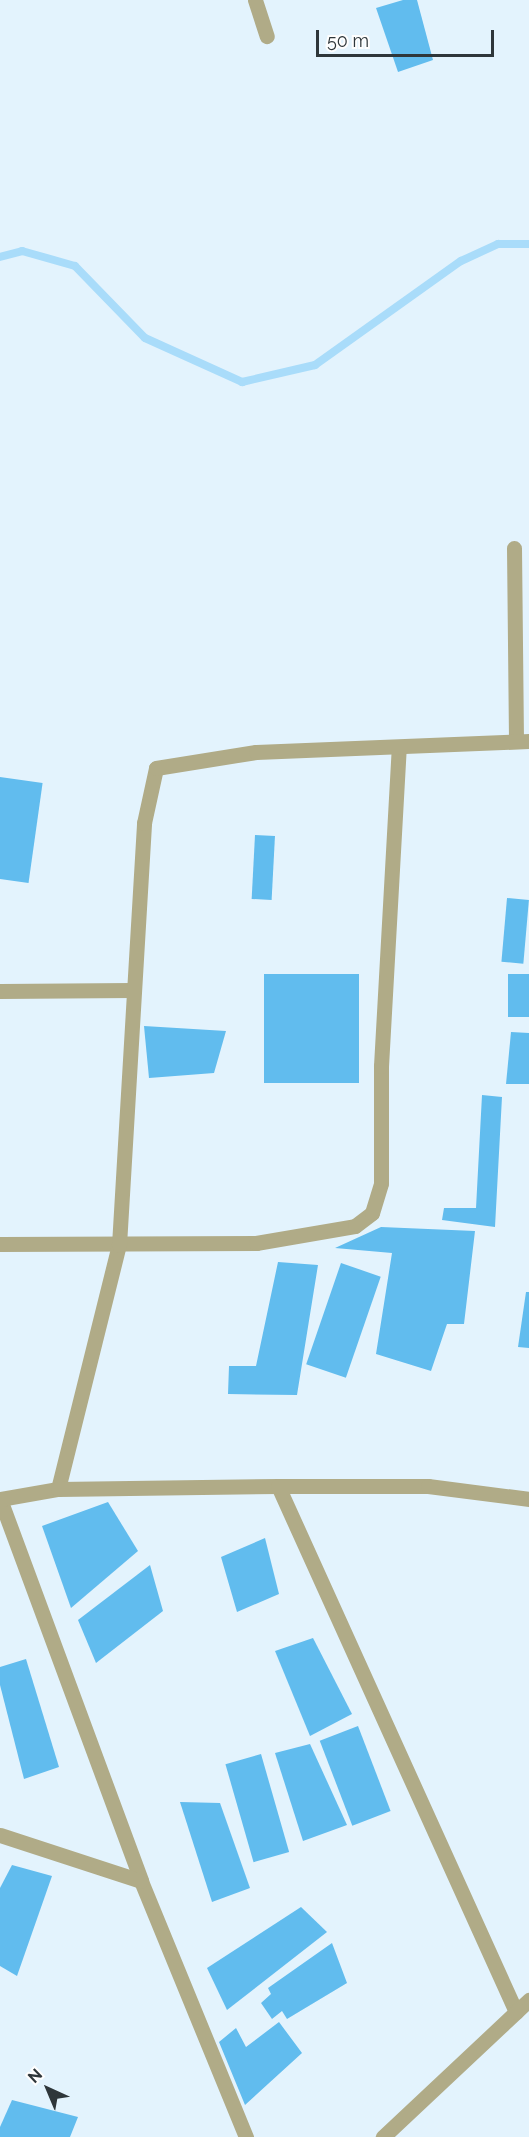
<!DOCTYPE html>
<style>
body{margin:0}
#map{position:relative;width:529px;height:2137px;overflow:hidden;background:#e3f3fd;font-family:Raleway,sans-serif}
div>[style]{position:absolute}
[style*='--x']{left:calc(var(--x)*1px);top:calc(var(--y)*1px);width:calc(var(--w)*1px);rotate:calc(var(--a)*1deg)}
.stream>*{height:8px;margin:-4px;padding:0 4px;transform-origin:4px;border-radius:4px;background:#a9dcfa}
.building>*{inset:0;background:#61bcee;transform-origin:0 0}
.street>*{height:15px;margin:-7.5px;padding:0 7.5px;transform-origin:7.5px;border-radius:7.5px;background:#b0ab87}
span{translate:-50% -50%;white-space:nowrap;text-align:center;line-height:1.15;-webkit-text-stroke:4.5px #fefefe;paint-order:stroke}
.north{position:absolute;left:18px;top:2059px;width:60px;height:60px;-webkit-text-stroke:4px #fefefe;paint-order:stroke;rotate:316deg;font-size:16px;font-weight:700;line-height:24px;text-align:center;color:#2e363a}
.north::after{content:'';display:block;margin:auto;width:21px;height:27px;background:#2e363a;clip-path:polygon(50% 0,100% 100%,50% 72%,0 100%)}
.scale{position:absolute;left:316px;top:30px;width:178px;height:27px;box-sizing:border-box;border:3px solid #2e363a;border-top:0;padding-left:8px;font-size:18px;line-height:21px;white-space:nowrap;color:#2e363a;-webkit-text-stroke:4px #fefefe;paint-order:stroke}
</style>
<div id="map">
<div class="stream">
<div style="--x:0;--y:257;--w:23;--a:-15"></div>
<div style="--x:22;--y:251;--w:55;--a:15.8"></div>
<div style="--x:75;--y:266;--w:100;--a:45.8"></div>
<div style="--x:145;--y:338;--w:107;--a:24.4"></div>
<div style="--x:242;--y:382;--w:75;--a:-13.1"></div>
<div style="--x:315;--y:365;--w:179;--a:-35.5"></div>
<div style="--x:461;--y:261;--w:41;--a:-24.7"></div>
<div style="--x:498;--y:244;--w:31;--a:0"></div>
</div>
<div class="building">
<div style="clip-path:polygon(403px 0,417px 0,433px 60px,398px 72px,376px 8px)"></div>
<div style="left:0;top:777px;width:43px;height:101px;rotate:8deg"></div>
<div style="left:255px;top:835px;width:20px;height:64px;rotate:3deg"></div>
<div style="left:507px;top:898px;width:22px;height:64px;rotate:5deg"></div>
<div style="left:264px;top:974px;width:95px;height:109px"></div>
<div style="left:508px;top:974px;width:21px;height:43px"></div>
<div style="clip-path:polygon(144px 1026px,226px 1031px,214px 1073px,149px 1078px)"></div>
<div style="clip-path:polygon(511px 1032px,529px 1033px,529px 1084px,506px 1084px)"></div>
<div style="clip-path:polygon(482px 1095px,502px 1097px,495px 1227px,442px 1220px,444px 1208px,476px 1208px)"></div>
<div style="clip-path:polygon(381px 1227px,475px 1231px,464px 1324px,447px 1324px,431px 1371px,376px 1354px,392px 1253px,335px 1248px)"></div>
<div style="clip-path:polygon(278px 1262px,318px 1265px,297px 1395px,228px 1394px,229px 1366px,256px 1366px)"></div>
<div style="left:341px;top:1263px;width:42px;height:107px;rotate:19deg"></div>
<div style="clip-path:polygon(526px 1292px,529px 1292px,529px 1348px,518px 1347px)"></div>
<div style="clip-path:polygon(108px 1502px,138px 1551px,71px 1608px,42px 1526px)"></div>
<div style="clip-path:polygon(265px 1538px,279px 1594px,237px 1612px,221px 1557px)"></div>
<div style="clip-path:polygon(150px 1565px,163px 1611px,96px 1663px,78px 1620px)"></div>
<div style="clip-path:polygon(313px 1638px,352px 1714px,310px 1736px,275px 1651px)"></div>
<div style="clip-path:polygon(26px 1659px,59px 1767px,24px 1779px,0 1685px,0 1667px)"></div>
<div style="left:358px;top:1726px;width:91px;height:41px;rotate:69deg"></div>
<div style="clip-path:polygon(310px 1744px,347px 1825px,303px 1841px,275px 1753px)"></div>
<div style="left:261px;top:1754px;width:102px;height:37px;rotate:74deg"></div>
<div style="clip-path:polygon(180px 1802px,220px 1803px,250px 1888px,212px 1902px)"></div>
<div style="clip-path:polygon(12px 1865px,52px 1876px,17px 1976px,0 1966px,0 1888px)"></div>
<div style="clip-path:polygon(301px 1907px,327px 1932px,227px 2010px,207px 1968px)"></div>
<div style="clip-path:polygon(332px 1943px,347px 1983px,287px 2019px,282px 2011px,272px 2019px,261px 2003px,271px 1994px,268px 1988px)"></div>
<div style="clip-path:polygon(279px 2022px,302px 2053px,245px 2105px,219px 2042px,236px 2028px,246px 2047px)"></div>
<div style="clip-path:polygon(12px 2100px,78px 2117px,70px 2137px,0 2137px,0 2127px)"></div>
</div>
<div class="street">
<div style="--x:255;--y:0;--w:38;--a:72"></div>
<div style="--x:514;--y:548;--w:192;--a:89.4"></div>
<div style="--x:0;--y:991;--w:132;--a:-0.4"></div>
<div style="--x:0;--y:1244;--w:256;--a:-0.2"></div>
<div style="--x:256;--y:1243;--w:100;--a:-9.7"></div>
<div style="--x:355;--y:1226;--w:21;--a:-37"></div>
<div style="--x:372;--y:1213;--w:31;--a:-73"></div>
<div style="--x:381;--y:1183;--w:117;--a:-90"></div>
<div style="--x:381;--y:1066;--w:319;--a:-86.8"></div>
<div style="--x:278;--y:1486;--w:577;--a:65.65"></div>
<div style="--x:516;--y:2012;--w:183;--a:136.8"></div>
<div style="--x:58;--y:1489;--w:252;--a:-76"></div>
<div style="--x:119;--y:1245;--w:423;--a:-86.6"></div>
<div style="--x:144;--y:823;--w:56;--a:-77.7"></div>
<div style="--x:156;--y:768;--w:101;--a:-9.1"></div>
<div style="--x:256;--y:752;--w:273;--a:-2.3"></div>
<div style="--x:0;--y:1499;--w:407;--a:69.7"></div>
<div style="--x:141;--y:1881;--w:277;--a:67.7"></div>
<div style="--x:0;--y:1499;--w:59;--a:-9.8"></div>
<div style="--x:58;--y:1489;--w:220;--a:-0.8"></div>
<div style="--x:278;--y:1486;--w:150;--a:0"></div>
<div style="--x:428;--y:1486;--w:102;--a:7.3"></div>
<div style="--x:0;--y:1835;--w:148;--a:18.1"></div>
<div style="--x:516;--y:2012;--w:18;--a:-43"></div>
</div>
<div class="north">N</div>
<div class="scale">50 m</div>
</div>
